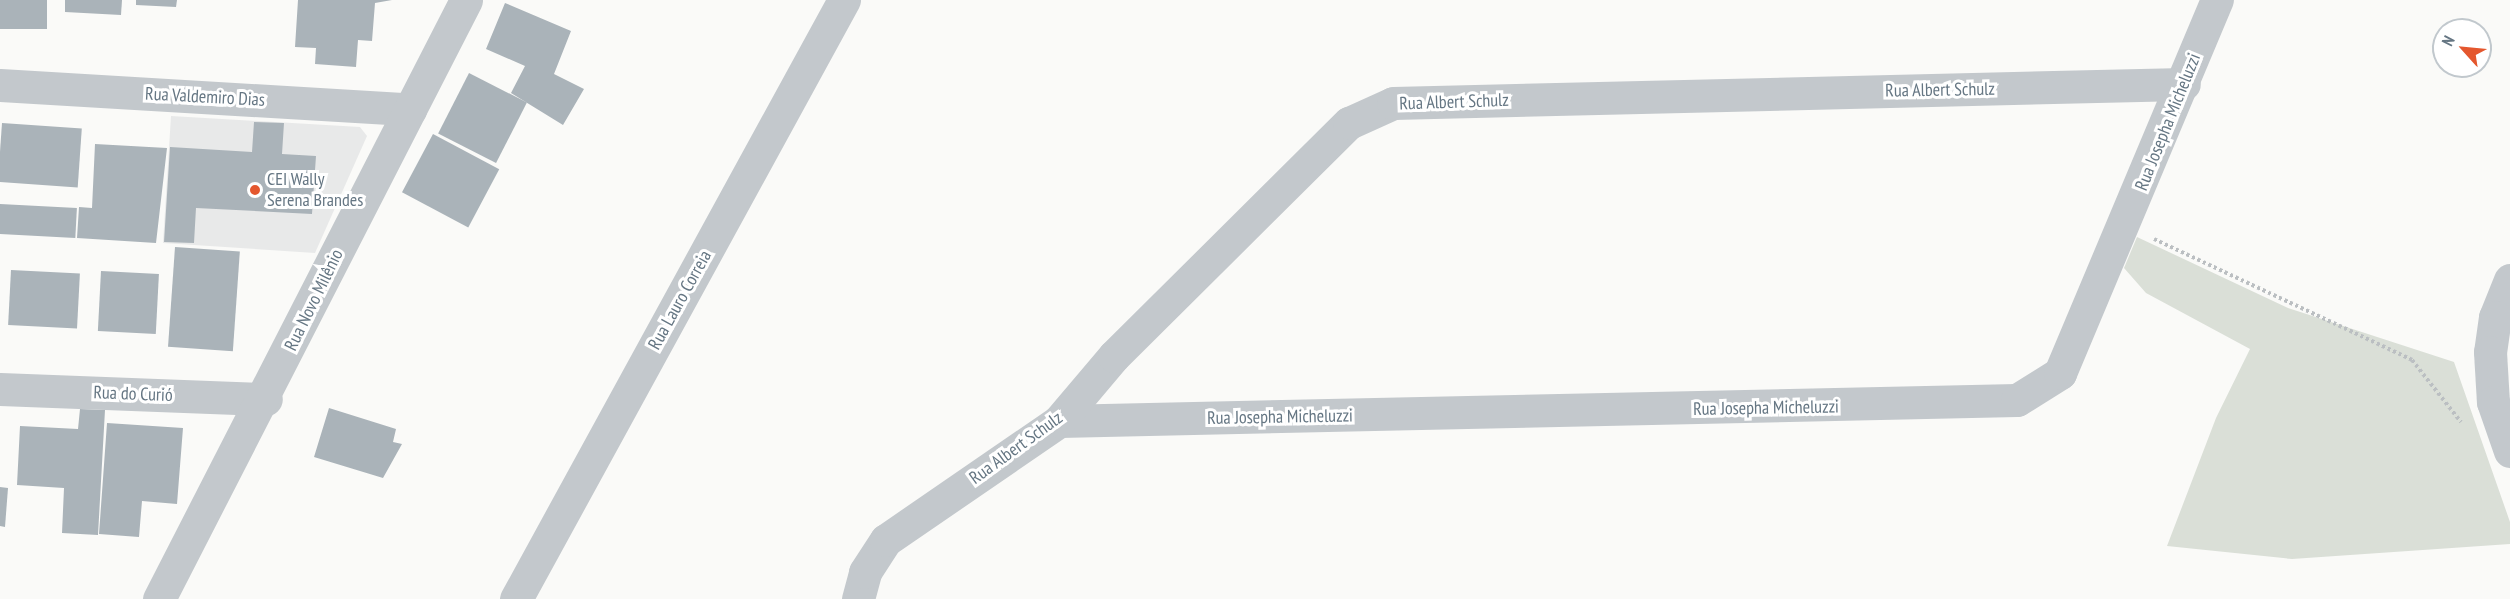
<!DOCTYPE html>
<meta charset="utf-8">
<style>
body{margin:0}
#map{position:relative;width:2510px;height:599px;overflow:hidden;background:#fafaf8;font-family:"PT Sans Narrow",sans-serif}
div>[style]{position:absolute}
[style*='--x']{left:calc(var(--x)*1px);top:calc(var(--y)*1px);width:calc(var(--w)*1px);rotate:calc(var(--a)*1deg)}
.built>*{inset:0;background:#e8e9e9}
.green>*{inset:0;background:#dadfd7}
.building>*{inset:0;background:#aab3b9;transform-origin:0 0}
.path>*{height:4px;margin-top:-2px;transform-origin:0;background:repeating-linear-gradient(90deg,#bbbfc2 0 3px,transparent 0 6px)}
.minor>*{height:33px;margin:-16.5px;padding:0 16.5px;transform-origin:16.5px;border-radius:16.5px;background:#c3c8cc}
.dots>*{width:16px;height:16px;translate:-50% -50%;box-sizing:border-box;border:3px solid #fff;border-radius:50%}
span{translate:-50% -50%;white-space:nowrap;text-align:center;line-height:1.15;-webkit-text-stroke:6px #fff;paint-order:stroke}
.street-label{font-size:18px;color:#657683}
.poi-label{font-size:18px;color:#657683}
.left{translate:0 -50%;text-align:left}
.north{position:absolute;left:2432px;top:18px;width:60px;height:60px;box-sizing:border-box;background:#fff;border:2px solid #c1c8cd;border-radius:50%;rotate:297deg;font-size:16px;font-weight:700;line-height:24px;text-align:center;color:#657683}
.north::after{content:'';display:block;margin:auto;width:21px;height:27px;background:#e4572e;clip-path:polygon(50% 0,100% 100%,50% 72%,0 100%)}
</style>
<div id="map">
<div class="built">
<div style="clip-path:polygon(171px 116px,360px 127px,367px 136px,315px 253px,163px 243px)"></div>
</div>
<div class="green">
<div style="clip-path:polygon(2137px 237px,2288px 308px,2454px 362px,2510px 522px,2510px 544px,2292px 559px,2167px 546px,2216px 418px,2250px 349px,2146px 293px,2124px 268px)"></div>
</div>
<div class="building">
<div style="left:0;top:0;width:47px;height:29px"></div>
<div style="clip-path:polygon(65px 0,122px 0,121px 15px,65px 12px)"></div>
<div style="clip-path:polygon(136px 0,177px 0,176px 7px,136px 5px)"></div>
<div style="clip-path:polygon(298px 0,392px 0,375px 3px,372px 41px,358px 40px,356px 67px,315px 64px,316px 48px,295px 47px)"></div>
<div style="clip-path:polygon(505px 3px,571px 31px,554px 74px,584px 89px,563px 125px,511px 93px,525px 66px,486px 49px)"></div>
<div style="left:469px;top:73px;width:65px;height:68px;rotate:27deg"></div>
<div style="clip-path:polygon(254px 122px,284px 123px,282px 154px,316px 156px,312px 214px,196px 208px,194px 243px,164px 242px,170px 147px,252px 152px)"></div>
<div style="left:2px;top:123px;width:80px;height:59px;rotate:4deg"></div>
<div style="left:433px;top:134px;width:75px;height:66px;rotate:28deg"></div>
<div style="clip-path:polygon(95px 144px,167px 148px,156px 243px,77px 238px,79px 207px,92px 208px)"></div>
<div style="left:0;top:204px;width:77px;height:30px;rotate:3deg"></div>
<div style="left:175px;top:247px;width:65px;height:100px;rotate:4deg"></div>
<div style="left:11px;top:270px;width:69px;height:55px;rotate:3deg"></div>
<div style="left:101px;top:271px;width:58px;height:60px;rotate:3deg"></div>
<div style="clip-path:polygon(329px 408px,396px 429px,393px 442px,402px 444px,383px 478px,314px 457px)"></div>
<div style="clip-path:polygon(80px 409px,105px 410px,98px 535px,62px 533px,64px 488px,17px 485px,20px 426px,78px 429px)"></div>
<div style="clip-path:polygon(107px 423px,183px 428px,177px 504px,142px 501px,139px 537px,99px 534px)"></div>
<div style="clip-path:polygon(0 487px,8px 488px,5px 527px,0 526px)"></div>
</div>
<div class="path">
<div style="--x:2154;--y:239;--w:285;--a:25.1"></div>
<div style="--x:2412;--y:360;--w:79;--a:51.7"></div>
</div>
<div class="minor">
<div style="--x:0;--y:85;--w:411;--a:3.4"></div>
<div style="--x:2510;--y:280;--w:40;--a:112"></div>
<div style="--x:2495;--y:317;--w:35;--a:98"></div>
<div style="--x:2490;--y:352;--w:50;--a:86.6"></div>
<div style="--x:2493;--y:402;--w:52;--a:70.9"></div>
<div style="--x:0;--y:389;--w:266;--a:2.2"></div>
<div style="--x:1059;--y:421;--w:958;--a:-1.26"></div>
<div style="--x:2017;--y:400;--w:51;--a:-32.1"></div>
<div style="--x:2060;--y:373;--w:405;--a:-67.2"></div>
<div style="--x:159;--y:599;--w:673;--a:-62.86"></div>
<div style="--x:516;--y:599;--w:683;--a:-61.3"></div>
<div style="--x:858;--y:599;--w:28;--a:-75"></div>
<div style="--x:865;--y:572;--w:38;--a:-57"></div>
<div style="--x:886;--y:540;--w:210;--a:-34.5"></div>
<div style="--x:1059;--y:421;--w:85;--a:-49.8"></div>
<div style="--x:1114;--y:356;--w:331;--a:-44.8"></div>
<div style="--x:1349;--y:123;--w:48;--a:-24.4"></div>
<div style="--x:1393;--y:103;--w:791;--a:-1.38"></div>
</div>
<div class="dots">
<div style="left:255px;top:190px;background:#e4572e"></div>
</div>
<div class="street-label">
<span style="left:1940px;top:90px;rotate:-1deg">Rua Albert Schulz</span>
<span style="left:205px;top:97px;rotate:3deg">Rua Valdemiro Dias</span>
<span style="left:1454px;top:102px;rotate:-2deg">Rua Albert Schulz</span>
<span style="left:2168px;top:122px;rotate:-68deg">Rua Josepha Micheluzzi</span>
<span style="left:314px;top:300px;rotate:-64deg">Rua Novo Milênio</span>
<span style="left:680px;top:300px;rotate:-61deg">Rua Lauro Correia</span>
<span style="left:133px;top:394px;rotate:2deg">Rua do Curió</span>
<span style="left:1766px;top:408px;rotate:-1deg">Rua Josepha Micheluzzi</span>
<span style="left:1280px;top:417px;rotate:-1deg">Rua Josepha Micheluzzi</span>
<span style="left:1016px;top:448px;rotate:-36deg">Rua Albert Schulz</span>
</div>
<div class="poi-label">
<span class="left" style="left:267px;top:190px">CEI Wally<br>Serena Brandes</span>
</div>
<div class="north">N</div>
</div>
